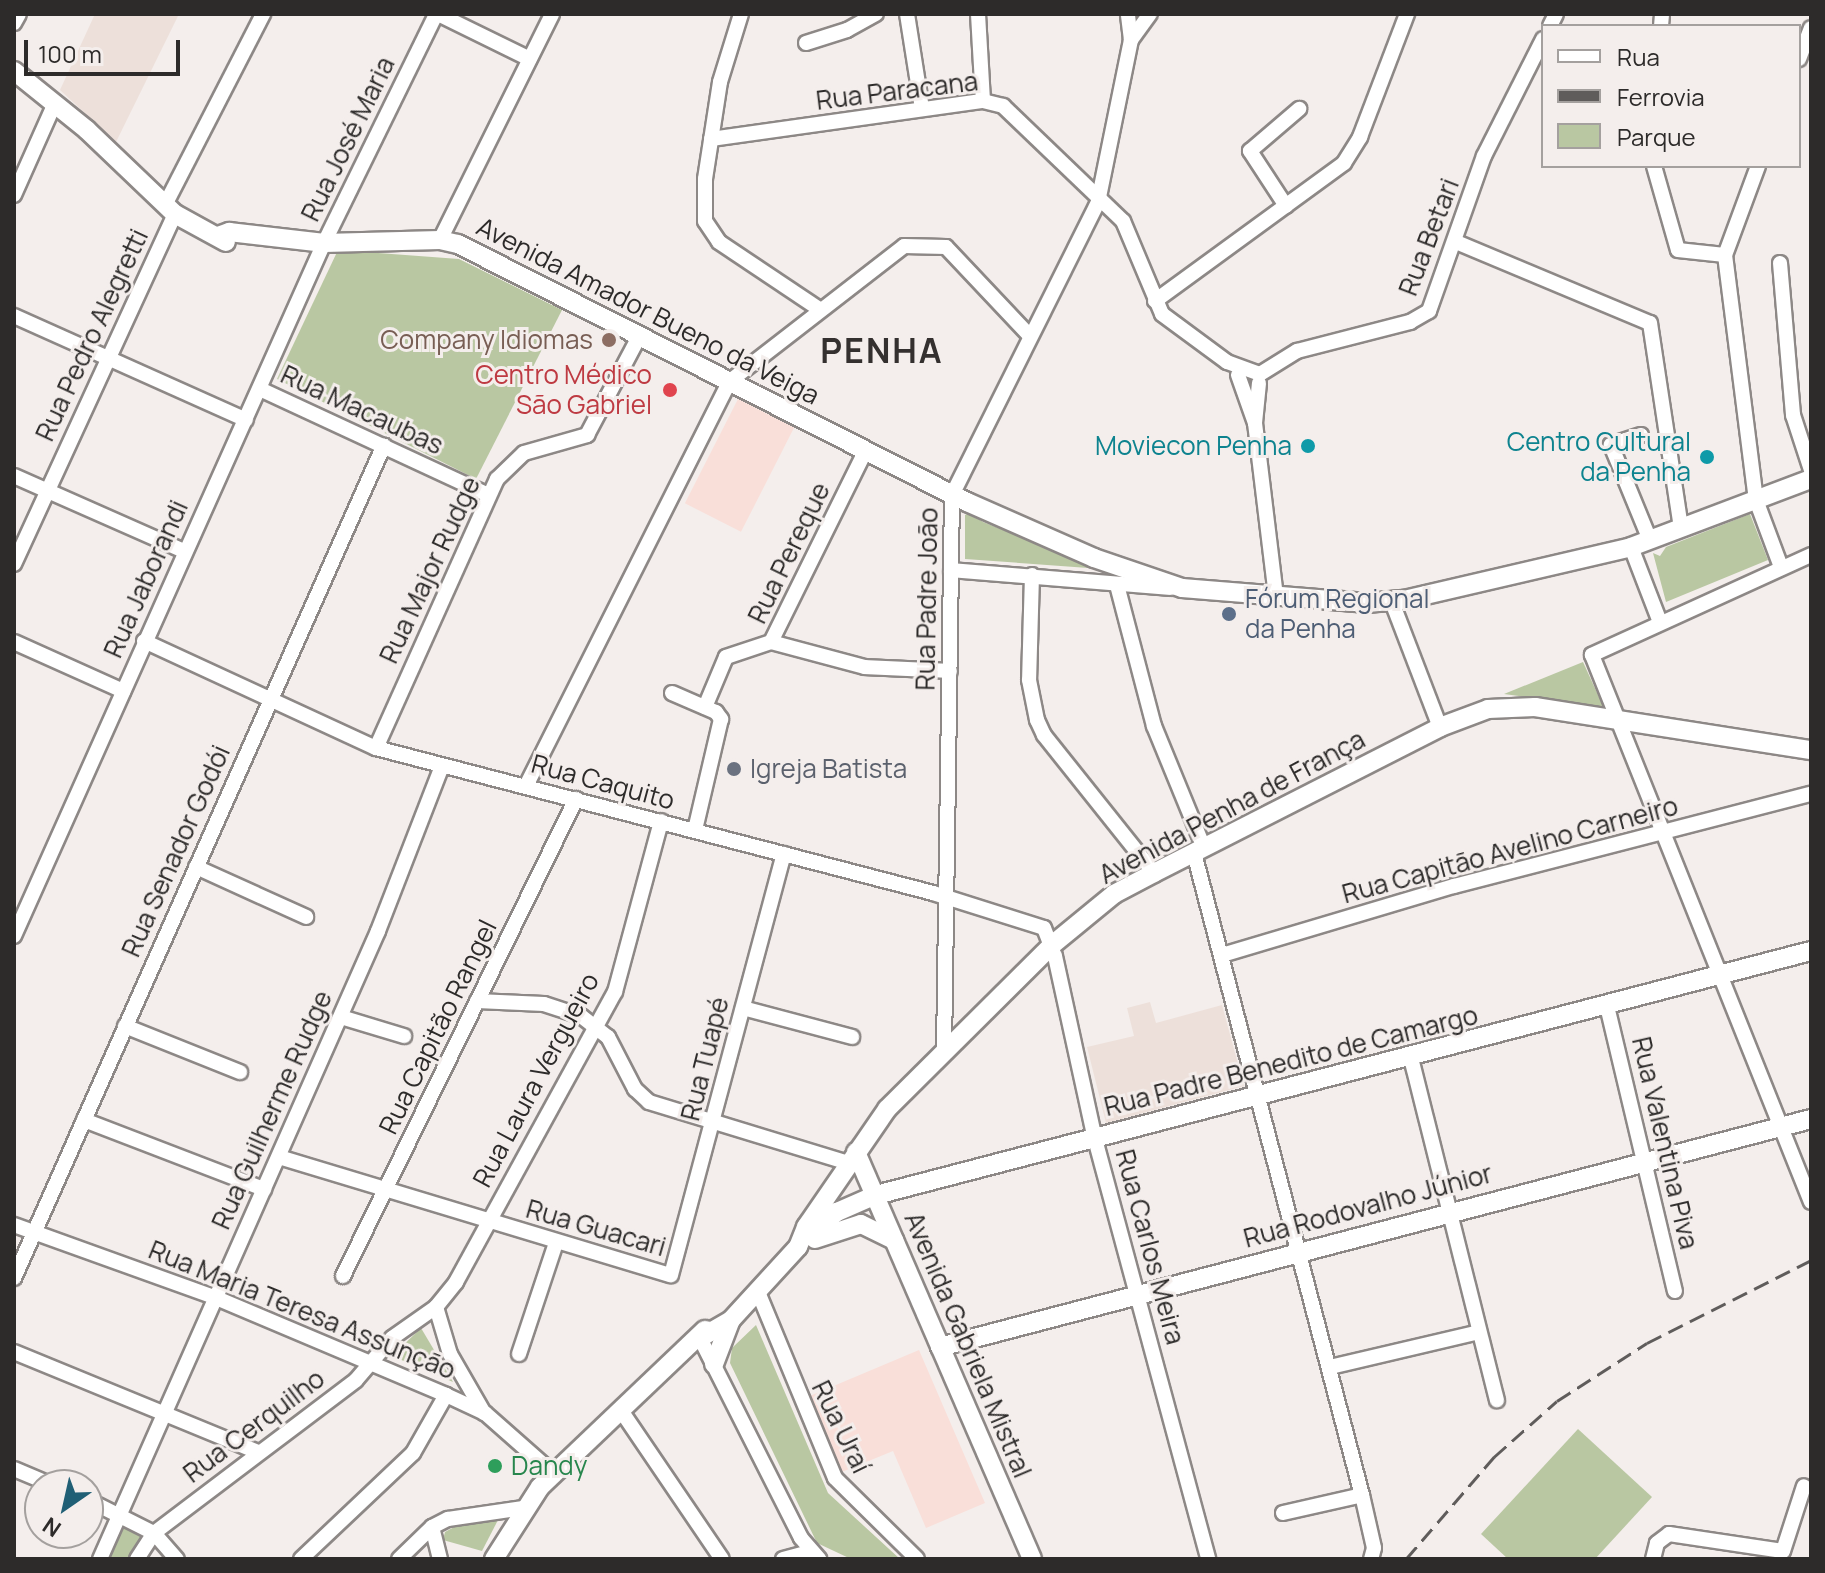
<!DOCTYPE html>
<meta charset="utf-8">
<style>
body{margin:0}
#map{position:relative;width:1825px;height:1573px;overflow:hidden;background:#f4eeec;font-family:Manrope,sans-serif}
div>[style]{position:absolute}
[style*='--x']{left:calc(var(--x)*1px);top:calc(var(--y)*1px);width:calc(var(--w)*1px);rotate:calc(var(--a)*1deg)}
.commercial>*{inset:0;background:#f9dfd9;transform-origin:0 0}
.built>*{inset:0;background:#ede0da}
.green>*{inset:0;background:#b9c7a2}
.roads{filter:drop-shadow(2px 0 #8d8886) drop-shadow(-2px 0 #8d8886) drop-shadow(0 2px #8d8886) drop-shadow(0 -2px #8d8886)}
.minor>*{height:14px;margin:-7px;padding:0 7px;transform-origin:7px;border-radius:7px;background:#fff}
.major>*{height:18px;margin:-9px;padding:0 9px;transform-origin:9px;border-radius:9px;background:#fff}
.rail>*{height:3px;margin-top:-1.5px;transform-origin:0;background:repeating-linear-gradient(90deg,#5f5c5b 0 16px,transparent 0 24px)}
.dots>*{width:22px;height:22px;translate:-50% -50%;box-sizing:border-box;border:4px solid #f4eeec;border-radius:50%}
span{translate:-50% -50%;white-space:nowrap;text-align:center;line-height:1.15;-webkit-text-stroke:6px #f4eeec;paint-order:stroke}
.street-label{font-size:26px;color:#2d2b2a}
.education-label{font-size:26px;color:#785e54}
.right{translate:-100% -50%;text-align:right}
.health-label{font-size:26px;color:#be3a42}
.culture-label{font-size:26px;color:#0d838f}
.service-label{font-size:26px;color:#4e5e75}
.left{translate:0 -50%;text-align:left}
.worship-label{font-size:26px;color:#5b616d}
.leisure-label{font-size:26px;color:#27864d}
.district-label{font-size:34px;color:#34302f;font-weight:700;letter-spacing:2px}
.frame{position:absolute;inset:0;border:16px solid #2d2b2a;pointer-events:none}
.legend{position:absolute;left:1541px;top:24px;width:260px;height:144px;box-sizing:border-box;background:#f4eeec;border:2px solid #a4a09e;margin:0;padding:10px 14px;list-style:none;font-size:24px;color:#2d2b2a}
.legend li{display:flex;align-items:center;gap:16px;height:40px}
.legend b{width:40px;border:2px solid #a4a09e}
.north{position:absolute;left:24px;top:1469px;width:80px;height:80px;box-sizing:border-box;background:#f4eeec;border:2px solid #a4a09e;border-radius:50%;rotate:214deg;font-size:22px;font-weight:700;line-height:32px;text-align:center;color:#2d2b2a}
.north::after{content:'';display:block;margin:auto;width:28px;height:36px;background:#205f75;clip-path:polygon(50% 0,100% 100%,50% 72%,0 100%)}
.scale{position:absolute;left:24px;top:40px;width:156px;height:36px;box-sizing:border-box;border:4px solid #2d2b2a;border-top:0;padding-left:10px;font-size:24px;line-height:28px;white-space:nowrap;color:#2d2b2a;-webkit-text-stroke:6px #f4eeec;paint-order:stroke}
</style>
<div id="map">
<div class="commercial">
<div style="left:738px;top:399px;width:63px;height:117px;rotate:27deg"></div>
<div style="clip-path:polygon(919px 1350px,985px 1503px,926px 1528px,893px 1451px,837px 1474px,805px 1398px)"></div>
</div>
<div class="built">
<div style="clip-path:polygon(95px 14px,179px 14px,116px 142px,60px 90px)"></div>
<div style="clip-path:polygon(1150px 1002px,1156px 1023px,1222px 1005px,1244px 1086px,1106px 1123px,1087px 1047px,1134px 1036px,1127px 1008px)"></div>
</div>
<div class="green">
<div style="clip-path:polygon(338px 250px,459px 259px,562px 310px,476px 479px,277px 379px)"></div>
<div style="clip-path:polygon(970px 513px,983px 522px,1102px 569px,965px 559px,965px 515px)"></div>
<div style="clip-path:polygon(1750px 514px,1768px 560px,1666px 602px,1653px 553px,1660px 556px,1666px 547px)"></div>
<div style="clip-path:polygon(1583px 662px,1604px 708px,1504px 694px)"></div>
<div style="clip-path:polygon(756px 1325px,828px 1493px,900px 1559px,851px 1559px,817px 1543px,730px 1363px,732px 1348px)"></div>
<div style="clip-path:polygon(421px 1328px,453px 1382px,392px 1356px)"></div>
<div style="clip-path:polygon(1578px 1429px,1652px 1497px,1595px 1559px,1508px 1559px,1481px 1534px)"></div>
<div style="clip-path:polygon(498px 1520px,482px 1551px,443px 1540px,445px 1532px,456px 1526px)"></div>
<div style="clip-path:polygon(124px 1523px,144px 1533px,127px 1559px,103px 1559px)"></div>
</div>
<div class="roads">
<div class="minor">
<div style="--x:438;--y:14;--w:102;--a:26.1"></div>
<div style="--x:741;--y:14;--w:71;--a:107.2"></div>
<div style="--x:720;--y:82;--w:98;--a:98.8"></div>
<div style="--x:705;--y:179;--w:42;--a:90"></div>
<div style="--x:705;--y:221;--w:25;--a:56"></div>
<div style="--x:719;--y:242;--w:120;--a:33.8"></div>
<div style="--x:907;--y:14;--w:96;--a:81"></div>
<div style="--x:978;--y:14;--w:87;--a:86.7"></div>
<div style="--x:14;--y:23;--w:10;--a:-61"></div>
<div style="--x:1550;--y:26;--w:13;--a:-63"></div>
<div style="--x:1661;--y:26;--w:12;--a:-85"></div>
<div style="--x:1131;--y:40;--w:32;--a:-54"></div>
<div style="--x:806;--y:43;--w:43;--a:-17.6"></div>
<div style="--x:847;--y:30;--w:33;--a:-29"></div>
<div style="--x:1799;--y:59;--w:33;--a:-69"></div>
<div style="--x:711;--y:139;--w:275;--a:-8"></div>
<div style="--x:983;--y:101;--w:21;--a:14"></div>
<div style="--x:1003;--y:106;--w:166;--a:43.8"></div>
<div style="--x:1123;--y:221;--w:101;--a:67.2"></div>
<div style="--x:1162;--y:314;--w:81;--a:36.4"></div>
<div style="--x:1227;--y:362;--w:35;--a:20"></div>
<div style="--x:1260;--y:374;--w:44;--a:-31.9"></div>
<div style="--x:1297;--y:351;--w:117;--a:-14.4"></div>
<div style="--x:1410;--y:322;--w:22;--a:-30"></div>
<div style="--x:1429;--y:311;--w:164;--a:-70.5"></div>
<div style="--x:1484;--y:156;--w:131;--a:-63.2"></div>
<div style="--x:1654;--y:166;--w:87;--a:74.1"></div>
<div style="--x:1678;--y:250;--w:47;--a:6.1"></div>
<div style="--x:1758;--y:166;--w:95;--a:110.3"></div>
<div style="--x:1725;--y:255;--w:247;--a:82.8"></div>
<div style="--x:1756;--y:500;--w:72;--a:69.5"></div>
<div style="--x:14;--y:195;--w:101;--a:-66"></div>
<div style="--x:165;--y:205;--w:215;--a:-62.8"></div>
<div style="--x:1286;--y:206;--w:66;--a:-123.2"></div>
<div style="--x:1250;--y:151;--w:65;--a:-40.6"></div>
<div style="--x:440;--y:240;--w:252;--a:-63.6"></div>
<div style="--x:1456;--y:242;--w:210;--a:22.7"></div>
<div style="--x:1650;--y:323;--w:208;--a:81.4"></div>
<div style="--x:1780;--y:263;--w:153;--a:85.1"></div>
<div style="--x:1793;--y:415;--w:58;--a:71.9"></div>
<div style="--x:1155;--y:301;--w:234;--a:-36.1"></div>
<div style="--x:1344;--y:163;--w:31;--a:-58"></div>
<div style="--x:1360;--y:137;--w:132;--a:-69.1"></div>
<div style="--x:14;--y:316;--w:254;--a:24.1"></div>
<div style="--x:1238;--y:375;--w:51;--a:70.5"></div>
<div style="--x:1255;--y:423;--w:174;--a:83.1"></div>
<div style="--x:260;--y:389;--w:251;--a:24.9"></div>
<div style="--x:1255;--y:423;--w:40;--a:-84.3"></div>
<div style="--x:1641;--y:435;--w:32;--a:162"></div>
<div style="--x:1611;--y:445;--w:103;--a:67.7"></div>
<div style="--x:14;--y:476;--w:186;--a:23.8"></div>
<div style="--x:1631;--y:547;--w:80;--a:68.9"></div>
<div style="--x:1811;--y:555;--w:241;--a:155.5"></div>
<div style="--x:1592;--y:655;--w:589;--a:68.18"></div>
<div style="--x:14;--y:564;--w:385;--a:-65.3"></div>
<div style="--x:951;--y:570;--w:220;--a:4.7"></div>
<div style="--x:1032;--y:575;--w:105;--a:91.6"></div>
<div style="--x:1029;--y:680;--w:41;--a:78.7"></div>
<div style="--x:1037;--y:720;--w:17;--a:65"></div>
<div style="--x:1044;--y:735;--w:176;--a:51.4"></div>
<div style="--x:1117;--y:585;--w:146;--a:75.3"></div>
<div style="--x:1154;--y:726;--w:132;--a:67.7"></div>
<div style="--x:1392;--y:602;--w:134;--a:69"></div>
<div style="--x:144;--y:641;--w:255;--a:24.8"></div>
<div style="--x:376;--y:748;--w:576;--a:14.59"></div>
<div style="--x:933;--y:893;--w:116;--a:17.5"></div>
<div style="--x:1044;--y:928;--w:30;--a:69"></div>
<div style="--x:1055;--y:956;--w:187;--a:77.7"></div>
<div style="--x:1095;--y:1139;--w:435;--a:74.9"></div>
<div style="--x:14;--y:642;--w:120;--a:24.2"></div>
<div style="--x:771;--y:642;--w:214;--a:-63.7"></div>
<div style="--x:771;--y:642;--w:97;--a:14.9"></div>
<div style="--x:865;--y:667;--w:85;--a:2.7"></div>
<div style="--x:672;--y:693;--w:48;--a:23.4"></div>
<div style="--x:716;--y:712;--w:9;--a:54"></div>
<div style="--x:721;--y:719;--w:114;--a:103.2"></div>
<div style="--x:705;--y:707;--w:54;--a:-67.2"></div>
<div style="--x:726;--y:657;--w:47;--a:-18.4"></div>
<div style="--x:376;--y:748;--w:295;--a:-65.8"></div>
<div style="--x:497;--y:479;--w:37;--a:-44"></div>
<div style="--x:524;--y:453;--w:66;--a:-15.9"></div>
<div style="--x:587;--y:435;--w:113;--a:-62.1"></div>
<div style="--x:526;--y:786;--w:453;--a:-63.3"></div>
<div style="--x:730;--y:381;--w:220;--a:-37.8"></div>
<div style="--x:904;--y:246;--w:42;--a:1.4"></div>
<div style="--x:946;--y:247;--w:121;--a:46.7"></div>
<div style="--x:1194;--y:853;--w:664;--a:75.34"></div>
<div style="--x:1362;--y:1495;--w:54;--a:77.2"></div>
<div style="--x:1374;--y:1548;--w:11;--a:105"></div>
<div style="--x:196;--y:867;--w:121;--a:24.4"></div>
<div style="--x:14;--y:936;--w:759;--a:-65.9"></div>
<div style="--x:324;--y:243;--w:255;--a:-63.9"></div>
<div style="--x:1222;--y:955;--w:242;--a:-16.6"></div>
<div style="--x:1454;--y:886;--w:369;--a:-14.5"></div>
<div style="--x:477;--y:1001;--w:67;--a:2.6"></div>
<div style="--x:544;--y:1004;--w:39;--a:18"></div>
<div style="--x:581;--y:1016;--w:34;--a:38"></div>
<div style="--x:608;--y:1037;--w:59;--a:62.6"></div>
<div style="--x:635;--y:1089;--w:19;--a:43"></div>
<div style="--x:649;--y:1102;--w:209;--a:17"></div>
<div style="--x:1607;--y:1006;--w:293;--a:76.6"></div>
<div style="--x:743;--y:1008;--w:113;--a:14.9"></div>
<div style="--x:341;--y:1017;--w:66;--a:16.8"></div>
<div style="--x:125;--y:1026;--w:124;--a:21.8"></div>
<div style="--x:944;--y:1052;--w:557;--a:-89.18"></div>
<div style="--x:952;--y:495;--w:327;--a:-63.5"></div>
<div style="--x:1098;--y:202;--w:165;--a:-78.5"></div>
<div style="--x:1131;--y:40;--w:26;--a:-97"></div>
<div style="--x:1411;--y:1058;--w:353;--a:75.9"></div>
<div style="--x:84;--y:1120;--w:193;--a:21"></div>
<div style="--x:279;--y:1157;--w:409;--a:16.8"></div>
<div style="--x:671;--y:1275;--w:436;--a:-75"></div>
<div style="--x:14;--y:1225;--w:213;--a:19.8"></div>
<div style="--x:214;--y:1297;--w:252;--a:22.9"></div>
<div style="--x:446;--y:1395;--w:43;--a:24.8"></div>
<div style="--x:485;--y:1413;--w:91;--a:41.4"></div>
<div style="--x:343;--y:1276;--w:531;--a:-63.97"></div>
<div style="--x:14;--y:1278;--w:911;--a:-66.05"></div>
<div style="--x:758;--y:1292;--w:201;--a:67.5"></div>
<div style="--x:835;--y:1478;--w:115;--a:44.6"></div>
<div style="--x:436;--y:1307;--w:49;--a:73.4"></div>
<div style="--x:450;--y:1354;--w:68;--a:60"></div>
<div style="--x:700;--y:1338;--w:224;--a:63.2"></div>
<div style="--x:801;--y:1538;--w:28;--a:49"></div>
<div style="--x:14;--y:1352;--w:264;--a:22.3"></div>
<div style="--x:519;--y:1354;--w:117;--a:-71.6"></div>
<div style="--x:1330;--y:1367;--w:153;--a:-13.2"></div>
<div style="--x:620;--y:1409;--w:181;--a:55.8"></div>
<div style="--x:14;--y:1469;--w:41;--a:22.8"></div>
<div style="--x:88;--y:1500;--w:74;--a:26.6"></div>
<div style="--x:154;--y:1533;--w:35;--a:49"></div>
<div style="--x:1283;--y:1513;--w:81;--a:-12.8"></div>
<div style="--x:432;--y:1527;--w:33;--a:76"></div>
<div style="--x:100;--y:1559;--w:687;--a:-66.12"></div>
<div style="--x:378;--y:931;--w:177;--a:-68.8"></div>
<div style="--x:137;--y:1559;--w:31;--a:-57"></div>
<div style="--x:154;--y:1533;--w:253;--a:-37.1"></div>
<div style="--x:356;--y:1380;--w:55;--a:-49.4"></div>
<div style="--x:392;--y:1338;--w:54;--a:-35.2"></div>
<div style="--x:436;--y:1307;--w:32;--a:-51"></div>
<div style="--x:456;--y:1282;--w:331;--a:-61.3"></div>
<div style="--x:615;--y:992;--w:177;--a:-74.9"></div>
<div style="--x:301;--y:1559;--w:154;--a:-43.4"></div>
<div style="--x:413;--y:1453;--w:67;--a:-60.4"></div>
<div style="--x:399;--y:1559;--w:46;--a:-44.1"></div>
<div style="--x:432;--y:1527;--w:18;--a:-27"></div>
<div style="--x:448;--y:1519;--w:76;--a:-8.3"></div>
<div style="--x:783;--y:1559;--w:28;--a:-15"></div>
<div style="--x:1653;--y:1559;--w:16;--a:-76"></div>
<div style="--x:1657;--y:1543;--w:15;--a:-37"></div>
<div style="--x:1669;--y:1534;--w:115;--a:8.5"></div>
<div style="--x:1783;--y:1551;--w:68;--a:-72.1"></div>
</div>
<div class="major">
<div style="--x:14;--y:71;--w:94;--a:38.9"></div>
<div style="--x:87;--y:130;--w:122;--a:43.7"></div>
<div style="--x:175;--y:214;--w:58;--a:28.8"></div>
<div style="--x:218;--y:236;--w:12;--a:-20"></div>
<div style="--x:229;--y:232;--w:96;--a:6.6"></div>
<div style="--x:324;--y:243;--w:116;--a:-1.5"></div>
<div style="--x:440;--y:240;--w:18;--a:13"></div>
<div style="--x:458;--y:244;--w:571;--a:26.88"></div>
<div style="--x:967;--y:502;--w:139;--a:23.8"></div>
<div style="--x:1094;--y:558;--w:93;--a:18.8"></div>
<div style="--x:1182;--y:588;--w:186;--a:4.6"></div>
<div style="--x:1367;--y:603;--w:37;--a:-5"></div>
<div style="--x:1404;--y:600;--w:233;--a:-13.1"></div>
<div style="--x:1631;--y:547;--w:192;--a:-20.7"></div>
<div style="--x:856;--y:1152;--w:443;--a:66.6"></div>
<div style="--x:809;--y:1236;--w:37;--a:-41"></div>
<div style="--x:837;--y:1212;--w:43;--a:-23.6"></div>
<div style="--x:876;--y:1195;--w:966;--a:-14.63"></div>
<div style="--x:815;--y:1239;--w:48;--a:-18.1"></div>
<div style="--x:861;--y:1224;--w:37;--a:26"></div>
<div style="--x:700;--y:1338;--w:36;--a:-30"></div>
<div style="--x:731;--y:1320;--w:99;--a:-47.5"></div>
<div style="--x:798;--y:1247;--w:22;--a:-68"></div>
<div style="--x:806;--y:1227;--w:143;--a:-55.5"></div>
<div style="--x:887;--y:1109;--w:233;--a:-44.8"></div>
<div style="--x:1052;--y:945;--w:80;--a:-39.4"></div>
<div style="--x:1114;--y:894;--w:45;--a:-27.7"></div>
<div style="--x:1154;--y:873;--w:321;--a:-27"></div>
<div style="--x:1440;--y:727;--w:51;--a:-20.6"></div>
<div style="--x:1488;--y:709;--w:47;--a:-2.4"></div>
<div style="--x:1535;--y:707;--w:279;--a:8.9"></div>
<div style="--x:940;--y:1347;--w:900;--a:-14.67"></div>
<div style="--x:714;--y:1364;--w:45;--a:-69.1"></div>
<div style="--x:494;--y:1559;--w:85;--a:-57.4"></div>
<div style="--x:540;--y:1487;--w:228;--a:-43.6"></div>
</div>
</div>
<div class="rail">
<div style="--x:1406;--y:1559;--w:135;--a:-49.2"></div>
<div style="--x:1494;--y:1457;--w:84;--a:-41.6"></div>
<div style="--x:1557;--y:1401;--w:107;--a:-32.8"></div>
<div style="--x:1647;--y:1343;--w:184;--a:-26.8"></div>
</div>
<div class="dots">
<div style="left:609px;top:340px;background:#8d6e63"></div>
<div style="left:670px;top:390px;background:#e0444e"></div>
<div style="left:1308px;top:446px;background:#0f9aa8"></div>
<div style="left:1707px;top:457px;background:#0f9aa8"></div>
<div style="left:1229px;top:614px;background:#5c6f8a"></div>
<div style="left:734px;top:769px;background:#6b7280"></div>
<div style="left:495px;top:1466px;background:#2e9e5b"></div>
</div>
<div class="street-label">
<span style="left:897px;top:91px;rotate:-7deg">Rua Paracana</span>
<span style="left:348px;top:139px;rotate:-64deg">Rua José Maria</span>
<span style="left:1429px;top:237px;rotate:-69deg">Rua Betari</span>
<span style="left:648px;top:311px;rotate:27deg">Avenida Amador Bueno da Veiga</span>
<span style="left:92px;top:335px;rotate:-65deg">Rua Pedro Alegretti</span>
<span style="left:362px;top:410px;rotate:25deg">Rua Macaubas</span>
<span style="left:789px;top:553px;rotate:-64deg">Rua Pereque</span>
<span style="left:430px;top:570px;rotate:-65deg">Rua Major Rudge</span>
<span style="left:146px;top:579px;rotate:-66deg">Rua Jaborandi</span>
<span style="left:927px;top:599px;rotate:-89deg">Rua Padre João</span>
<span style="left:603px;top:782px;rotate:15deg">Rua Caquito</span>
<span style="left:1232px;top:807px;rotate:-28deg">Avenida Penha de França</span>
<span style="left:1510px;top:850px;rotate:-15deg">Rua Capitão Avelino Carneiro</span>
<span style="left:176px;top:851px;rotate:-66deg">Rua Senador Godói</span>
<span style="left:438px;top:1027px;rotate:-64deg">Rua Capitão Rangel</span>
<span style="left:705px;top:1059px;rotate:-76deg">Rua Tuapé</span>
<span style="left:1291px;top:1061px;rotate:-14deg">Rua Padre Benedito de Camargo</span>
<span style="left:536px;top:1080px;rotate:-62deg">Rua Laura Vergueiro</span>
<span style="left:272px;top:1110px;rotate:-66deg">Rua Guilherme Rudge</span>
<span style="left:1665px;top:1143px;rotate:77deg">Rua Valentina Piva</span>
<span style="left:1368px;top:1206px;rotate:-15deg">Rua Rodovalho Júnior</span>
<span style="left:596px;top:1228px;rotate:16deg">Rua Guacari</span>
<span style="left:1150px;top:1247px;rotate:75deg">Rua Carlos Meira</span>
<span style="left:302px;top:1310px;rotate:22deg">Rua Maria Teresa Assunção</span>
<span style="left:968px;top:1345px;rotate:67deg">Avenida Gabriela Mistral</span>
<span style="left:254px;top:1426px;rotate:-37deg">Rua Cerquilho</span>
<span style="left:841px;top:1427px;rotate:64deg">Rua Uraí</span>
</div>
<div class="education-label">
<span class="right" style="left:593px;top:340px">Company Idiomas</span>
</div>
<div class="health-label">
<span class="right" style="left:652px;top:390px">Centro Médico<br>São Gabriel</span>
</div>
<div class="culture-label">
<span class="right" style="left:1691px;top:457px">Centro Cultural<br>da Penha</span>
<span class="right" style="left:1292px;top:446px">Moviecon Penha</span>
</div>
<div class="service-label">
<span class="left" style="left:1245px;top:614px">Fórum Regional<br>da Penha</span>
</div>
<div class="worship-label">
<span class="left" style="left:750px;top:769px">Igreja Batista</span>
</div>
<div class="leisure-label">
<span class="left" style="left:511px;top:1466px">Dandy</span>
</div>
<div class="district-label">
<span style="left:882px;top:351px">PENHA</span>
</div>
<div class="frame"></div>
<ul class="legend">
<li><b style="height:10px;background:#fff"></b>Rua</li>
<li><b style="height:10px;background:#5f5c5b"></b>Ferrovia</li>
<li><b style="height:22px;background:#b9c7a2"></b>Parque</li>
</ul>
<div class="north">N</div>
<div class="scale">100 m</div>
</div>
